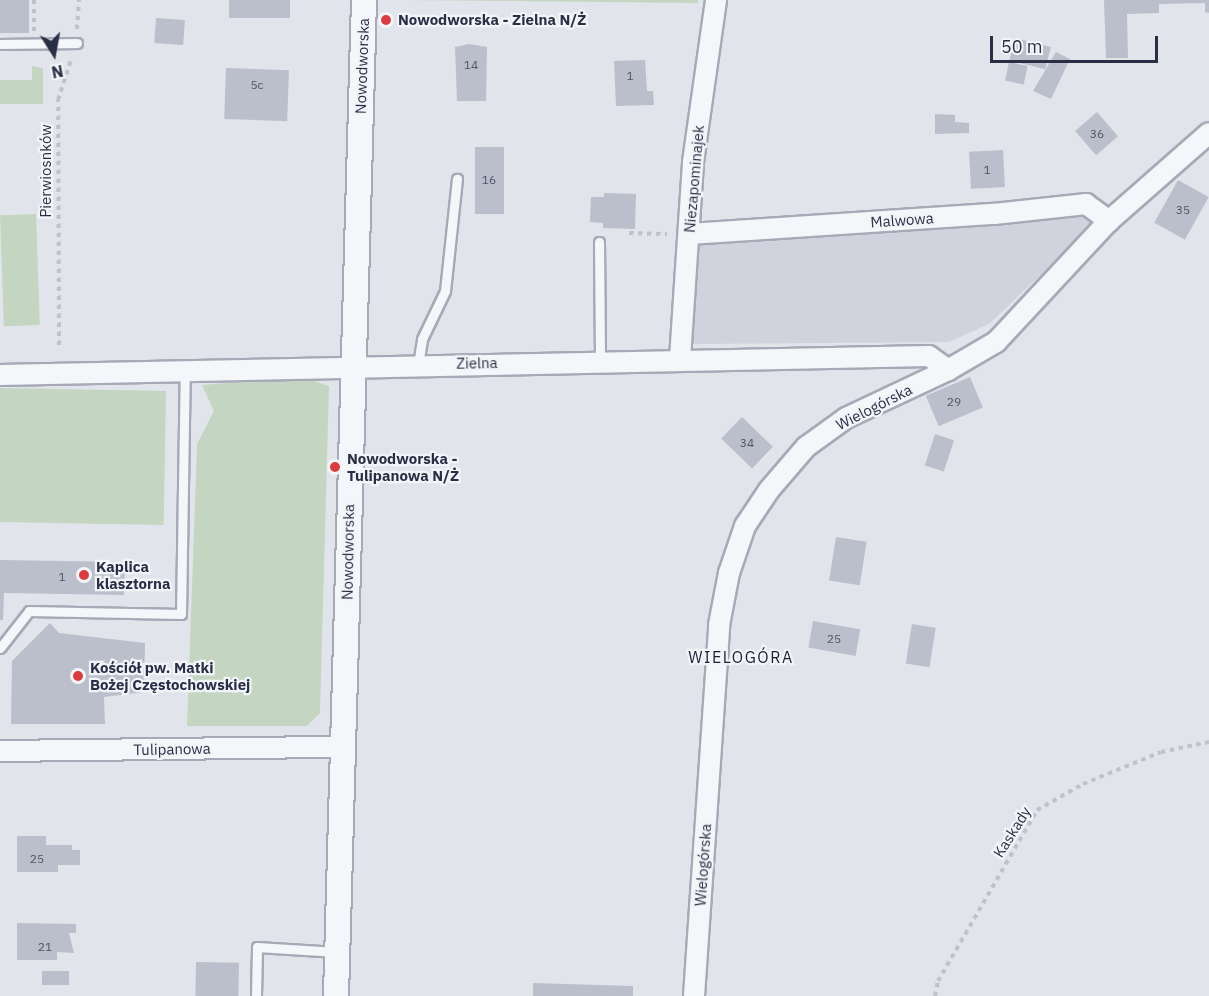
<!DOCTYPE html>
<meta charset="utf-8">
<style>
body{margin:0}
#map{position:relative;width:1209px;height:996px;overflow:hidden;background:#e2e4eb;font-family:"IBM Plex Sans",sans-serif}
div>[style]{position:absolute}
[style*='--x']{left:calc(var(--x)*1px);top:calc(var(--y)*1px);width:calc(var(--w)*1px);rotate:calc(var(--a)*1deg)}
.built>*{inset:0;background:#d0d3dd}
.green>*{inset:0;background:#c4d6c2;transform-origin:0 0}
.building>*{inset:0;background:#bbbfcc;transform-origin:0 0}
.path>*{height:4px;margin-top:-2px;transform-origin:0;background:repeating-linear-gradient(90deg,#c0c2ca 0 4.5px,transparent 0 9px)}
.roads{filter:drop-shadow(2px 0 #a6aab6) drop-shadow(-2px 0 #a6aab6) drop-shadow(0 2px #a6aab6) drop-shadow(0 -2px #a6aab6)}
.service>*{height:9px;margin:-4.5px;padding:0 4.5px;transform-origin:4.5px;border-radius:4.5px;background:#f5f6f9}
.minor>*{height:20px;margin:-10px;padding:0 10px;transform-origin:10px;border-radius:10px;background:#f5f6f9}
.tertiary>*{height:24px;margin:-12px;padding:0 12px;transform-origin:12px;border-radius:12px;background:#f5f6f9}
.dots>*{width:16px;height:16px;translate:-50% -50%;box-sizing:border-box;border:3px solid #f2f4f8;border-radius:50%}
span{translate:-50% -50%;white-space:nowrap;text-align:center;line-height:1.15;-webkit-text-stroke:4.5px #f2f4f8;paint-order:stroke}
.number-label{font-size:12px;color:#4d5367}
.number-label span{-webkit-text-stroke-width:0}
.poi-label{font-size:15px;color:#282f45;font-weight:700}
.left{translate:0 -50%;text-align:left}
.street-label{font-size:15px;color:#282f45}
.neighbourhood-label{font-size:16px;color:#1b2035;letter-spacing:1.5px}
.north{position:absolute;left:24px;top:24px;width:60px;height:60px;-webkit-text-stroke:4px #f2f4f8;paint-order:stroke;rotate:169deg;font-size:16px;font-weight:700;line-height:24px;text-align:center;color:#282f45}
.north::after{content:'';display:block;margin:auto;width:21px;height:27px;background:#282f45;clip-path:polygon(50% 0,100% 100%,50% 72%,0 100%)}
.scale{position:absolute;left:990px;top:36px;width:168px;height:27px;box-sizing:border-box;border:3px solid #282f45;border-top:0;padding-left:8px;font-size:18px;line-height:21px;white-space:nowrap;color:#282f45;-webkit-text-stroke:4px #f2f4f8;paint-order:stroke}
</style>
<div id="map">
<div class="built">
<div style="clip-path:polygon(1078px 214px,1093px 225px,989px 324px,949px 342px,691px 344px,699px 244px)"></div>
</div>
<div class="green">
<div style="clip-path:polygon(401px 0,698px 0,698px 3px)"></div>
<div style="clip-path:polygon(32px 66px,43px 68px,43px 104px,0 104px,0 80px,32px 80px)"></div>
<div style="left:36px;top:214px;width:111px;height:36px;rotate:88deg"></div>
<div style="clip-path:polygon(302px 377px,329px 386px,320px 713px,307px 726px,187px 726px,197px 444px,214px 411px,202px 385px)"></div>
<div style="left:166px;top:391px;width:134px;height:166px;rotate:91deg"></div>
</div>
<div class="building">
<div style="left:0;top:0;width:29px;height:33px"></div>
<div style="left:229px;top:0;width:61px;height:18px"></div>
<div style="clip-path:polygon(1104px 0,1209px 0,1209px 13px,1205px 12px,1205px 3px,1159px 4px,1159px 13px,1127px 14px,1128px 58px,1106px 58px)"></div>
<div style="left:156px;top:18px;width:29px;height:25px;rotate:4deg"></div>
<div style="left:1015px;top:38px;width:37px;height:23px;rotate:14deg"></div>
<div style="clip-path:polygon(469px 44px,487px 47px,486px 101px,457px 101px,455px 47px)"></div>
<div style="clip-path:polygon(1056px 52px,1070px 59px,1051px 99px,1033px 91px)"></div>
<div style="clip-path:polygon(645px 60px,647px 91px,653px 91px,654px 105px,616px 106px,614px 61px)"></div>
<div style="left:1009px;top:62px;width:19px;height:19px;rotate:12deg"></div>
<div style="left:226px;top:68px;width:63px;height:51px;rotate:2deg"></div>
<div style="left:1097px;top:112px;width:32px;height:29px;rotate:49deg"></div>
<div style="clip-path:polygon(935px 114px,955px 115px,955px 122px,969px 123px,969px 133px,935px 134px)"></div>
<div style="left:475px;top:147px;width:29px;height:67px"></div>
<div style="left:1003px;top:150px;width:37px;height:34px;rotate:87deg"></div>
<div style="left:1178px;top:180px;width:35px;height:49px;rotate:29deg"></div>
<div style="clip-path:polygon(604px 193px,636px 194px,635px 229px,603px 228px,603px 223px,590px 222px,591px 197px,604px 197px)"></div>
<div style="left:970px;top:377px;width:33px;height:48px;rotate:67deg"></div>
<div style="left:742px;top:417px;width:43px;height:30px;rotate:44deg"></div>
<div style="left:935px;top:434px;width:20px;height:33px;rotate:18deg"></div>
<div style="left:836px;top:537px;width:31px;height:44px;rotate:9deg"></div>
<div style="clip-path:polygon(0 560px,125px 562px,124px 595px,4px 593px,3px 620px,0 620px)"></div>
<div style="left:813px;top:621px;width:48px;height:27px;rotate:10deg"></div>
<div style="clip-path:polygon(50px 623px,59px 633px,145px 643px,144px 692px,104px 697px,105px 724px,11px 724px,12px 661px)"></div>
<div style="left:912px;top:624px;width:24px;height:40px;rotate:9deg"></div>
<div style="clip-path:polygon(17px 836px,46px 836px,46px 845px,72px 845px,72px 850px,80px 850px,80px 865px,58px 865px,58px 872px,17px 872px)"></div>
<div style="clip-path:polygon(17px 923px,76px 924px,76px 933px,69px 933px,74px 953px,57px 952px,57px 960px,17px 960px)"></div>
<div style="left:196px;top:962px;width:43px;height:34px;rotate:1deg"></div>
<div style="left:42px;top:971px;width:27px;height:14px"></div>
<div style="clip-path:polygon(533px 983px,633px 986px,633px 996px,533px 996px)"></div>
</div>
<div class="path">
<div style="--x:34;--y:0;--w:31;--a:90"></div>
<div style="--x:77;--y:29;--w:29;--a:-86"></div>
<div style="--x:629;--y:233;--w:38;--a:2"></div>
<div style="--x:59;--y:345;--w:245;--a:-90.2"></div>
<div style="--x:58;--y:100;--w:45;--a:-72"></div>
<div style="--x:935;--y:996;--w:15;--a:-79"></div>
<div style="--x:938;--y:981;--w:198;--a:-59.9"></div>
<div style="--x:1037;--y:810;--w:53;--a:-29.5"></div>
<div style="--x:1083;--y:784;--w:84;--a:-22.3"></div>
<div style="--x:1161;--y:752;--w:49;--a:-11.8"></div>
</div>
<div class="roads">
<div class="service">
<div style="--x:0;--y:44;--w:77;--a:-0.7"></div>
<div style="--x:599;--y:242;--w:118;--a:89.5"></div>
<div style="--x:418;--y:365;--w:26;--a:-81"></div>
<div style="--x:422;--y:339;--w:53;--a:-64.4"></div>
<div style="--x:445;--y:291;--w:113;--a:-83.9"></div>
<div style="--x:0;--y:648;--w:47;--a:-51.9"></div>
<div style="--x:29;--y:611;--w:152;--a:1.1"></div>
<div style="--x:181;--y:614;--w:243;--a:-89.1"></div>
<div style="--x:256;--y:996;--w:49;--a:-88.8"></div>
<div style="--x:257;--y:947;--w:80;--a:3.6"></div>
</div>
<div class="minor">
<div style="--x:689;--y:234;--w:306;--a:-3.8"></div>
<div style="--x:994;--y:214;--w:93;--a:-6.2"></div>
<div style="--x:1086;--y:204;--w:29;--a:36"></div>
<div style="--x:680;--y:359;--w:197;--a:-86.2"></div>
<div style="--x:693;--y:162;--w:164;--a:-81.9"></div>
<div style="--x:0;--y:375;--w:929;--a:-1.17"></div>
<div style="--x:929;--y:356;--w:24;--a:36"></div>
<div style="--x:0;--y:751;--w:343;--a:-0.7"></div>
<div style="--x:694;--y:996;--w:372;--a:-86.1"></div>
<div style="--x:719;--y:625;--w:53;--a:-79.1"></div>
<div style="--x:729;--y:573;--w:50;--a:-71.2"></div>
<div style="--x:745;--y:526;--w:43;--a:-56.3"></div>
<div style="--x:769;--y:490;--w:57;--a:-49.3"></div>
<div style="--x:806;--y:447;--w:49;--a:-35.9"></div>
<div style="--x:846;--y:418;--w:113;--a:-25.2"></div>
<div style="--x:948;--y:370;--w:56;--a:-30.3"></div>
<div style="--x:996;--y:342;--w:166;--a:-47"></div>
<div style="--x:1109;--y:221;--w:133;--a:-41.3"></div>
</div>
<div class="tertiary">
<div style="--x:336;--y:996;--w:996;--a:-88.39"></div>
</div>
</div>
<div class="dots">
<div style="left:386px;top:20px;background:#d83e41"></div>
<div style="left:335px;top:467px;background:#d83e41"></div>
<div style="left:84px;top:575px;background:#d83e41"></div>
<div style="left:78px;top:676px;background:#d83e41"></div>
</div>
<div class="number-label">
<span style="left:471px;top:65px">14</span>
<span style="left:630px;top:76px">1</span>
<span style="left:257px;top:85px">5c</span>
<span style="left:1097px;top:134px">36</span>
<span style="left:987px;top:170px">1</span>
<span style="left:489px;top:180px">16</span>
<span style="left:1183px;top:210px">35</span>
<span style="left:954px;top:402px">29</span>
<span style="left:747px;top:443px">34</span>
<span style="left:62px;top:577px">1</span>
<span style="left:834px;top:639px">25</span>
<span style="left:37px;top:859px">25</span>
<span style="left:45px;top:947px">21</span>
</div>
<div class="poi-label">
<span class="left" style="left:398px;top:20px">Nowodworska - Zielna N/Ż</span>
<span class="left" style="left:347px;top:467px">Nowodworska -<br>Tulipanowa N/Ż</span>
<span class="left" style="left:96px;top:575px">Kaplica<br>klasztorna</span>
<span class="left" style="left:90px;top:676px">Kościół pw. Matki<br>Bożej Częstochowskiej</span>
</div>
<div class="street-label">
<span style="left:362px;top:66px;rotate:-88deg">Nowodworska</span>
<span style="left:46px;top:171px;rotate:-90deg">Pierwiosnków</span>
<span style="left:694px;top:179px;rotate:-85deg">Niezapominajek</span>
<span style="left:902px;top:220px;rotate:-4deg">Malwowa</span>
<span style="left:477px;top:363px;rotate:-1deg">Zielna</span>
<span style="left:874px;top:407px;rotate:-27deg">Wielogórska</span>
<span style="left:348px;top:552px;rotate:-89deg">Nowodworska</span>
<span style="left:172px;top:749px;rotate:-1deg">Tulipanowa</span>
<span style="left:1012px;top:832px;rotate:-58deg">Kaskady</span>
<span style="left:703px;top:865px;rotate:-86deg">Wielogórska</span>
</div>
<div class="neighbourhood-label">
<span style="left:741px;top:657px">WIELOGÓRA</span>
</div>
<div class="north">N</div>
<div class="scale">50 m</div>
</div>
